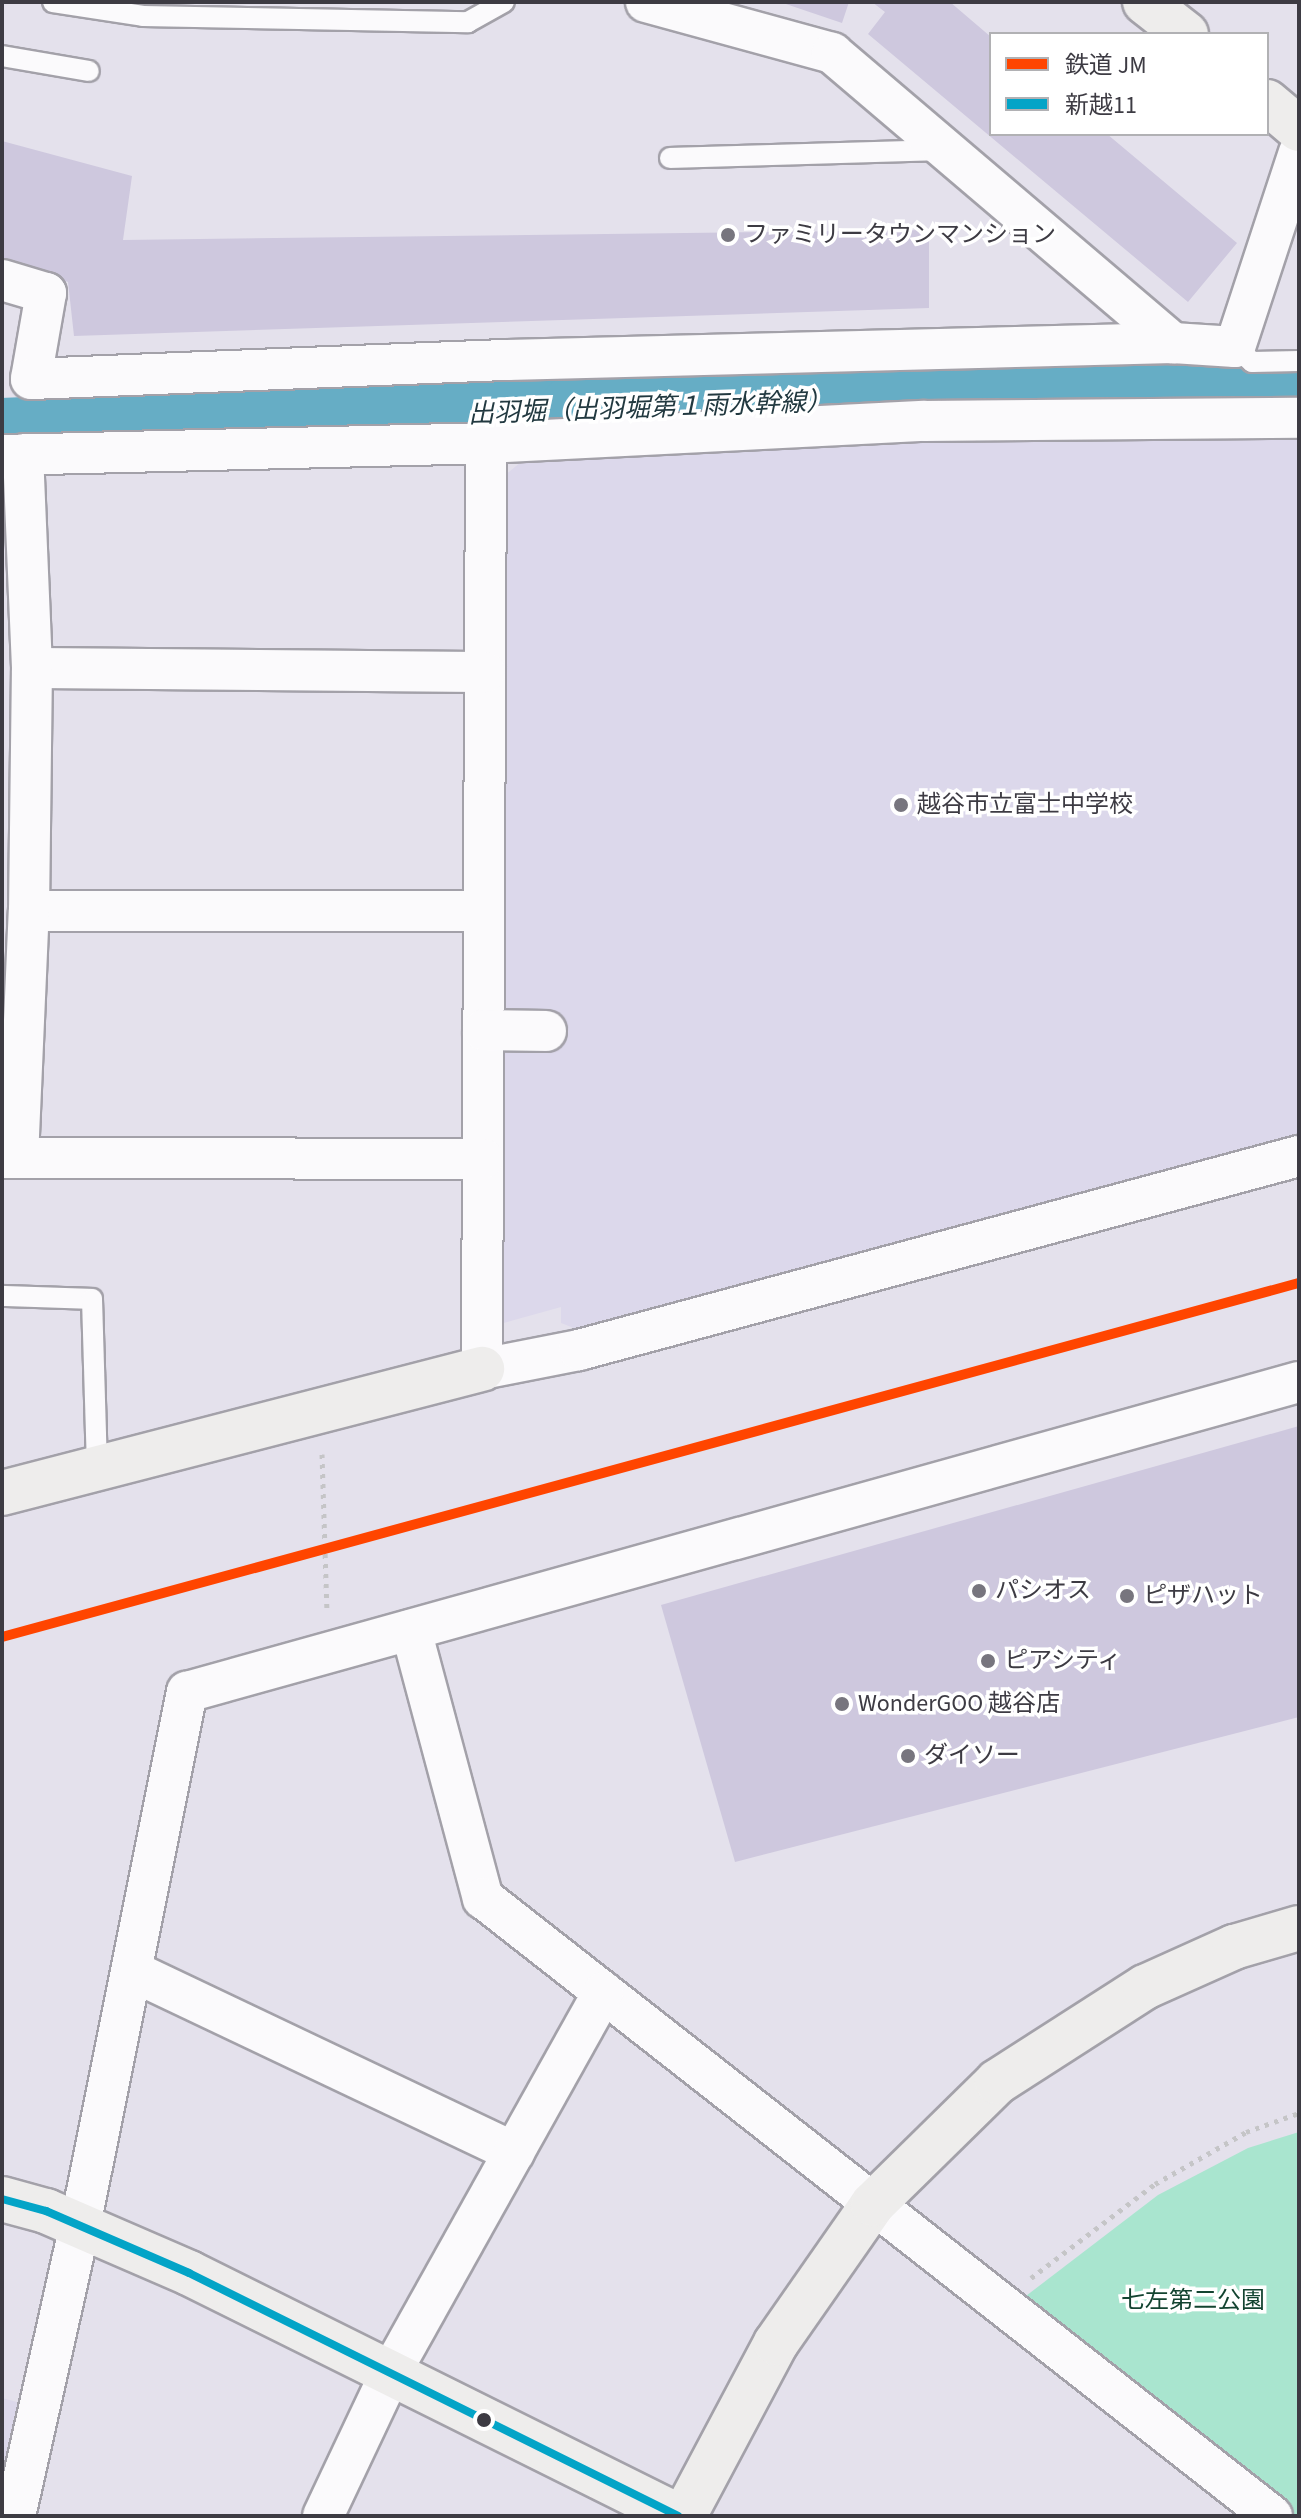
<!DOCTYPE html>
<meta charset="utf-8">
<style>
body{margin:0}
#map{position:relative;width:1301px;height:2518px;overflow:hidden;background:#e4e1ec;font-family:"Source Sans 3","Noto Sans JP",sans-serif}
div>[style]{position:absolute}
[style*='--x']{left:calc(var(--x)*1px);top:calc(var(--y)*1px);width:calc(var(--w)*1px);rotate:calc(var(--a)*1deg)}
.built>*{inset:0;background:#dcd8eb}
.green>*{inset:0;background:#a9e5cf}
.river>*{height:70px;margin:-35px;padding:0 35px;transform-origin:35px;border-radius:35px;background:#66adc5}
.building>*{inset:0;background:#cec8de}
.path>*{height:5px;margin-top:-2.5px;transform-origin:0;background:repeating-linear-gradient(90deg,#c5c5c7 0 4px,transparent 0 10px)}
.roads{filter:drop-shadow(2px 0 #a3a1a9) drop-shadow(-2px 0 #a3a1a9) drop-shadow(0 2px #a3a1a9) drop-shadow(0 -2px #a3a1a9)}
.lane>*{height:20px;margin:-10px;padding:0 10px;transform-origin:10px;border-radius:10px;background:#fbfafc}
.street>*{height:40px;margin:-20px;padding:0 20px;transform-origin:20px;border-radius:20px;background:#fbfafc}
.secondary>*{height:44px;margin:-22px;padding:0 22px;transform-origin:22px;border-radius:22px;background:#eeedec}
.bus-1>*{height:8px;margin:-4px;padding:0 4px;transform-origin:4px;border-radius:4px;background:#03a4c7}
.rail-1>*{height:10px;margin:-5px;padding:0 5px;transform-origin:5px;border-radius:5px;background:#ff4500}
.dots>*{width:22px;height:22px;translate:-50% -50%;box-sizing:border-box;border:4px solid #fff;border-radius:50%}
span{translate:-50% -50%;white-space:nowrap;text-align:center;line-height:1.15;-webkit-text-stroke:7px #fff;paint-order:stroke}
.poi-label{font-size:24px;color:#3d3b43}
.left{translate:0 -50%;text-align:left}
.park-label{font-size:24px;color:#134431}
.water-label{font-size:26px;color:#223940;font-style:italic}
.frame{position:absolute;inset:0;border:4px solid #3d3b43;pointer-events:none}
.legend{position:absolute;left:989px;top:32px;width:280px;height:104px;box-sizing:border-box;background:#fff;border:2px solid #b1b1b4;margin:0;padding:10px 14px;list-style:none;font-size:24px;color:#3d3b43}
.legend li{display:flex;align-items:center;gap:16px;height:40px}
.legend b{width:40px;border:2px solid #b1b1b4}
</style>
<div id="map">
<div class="built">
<div style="clip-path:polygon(1242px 437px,1299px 440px,1299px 1133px,579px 1330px,561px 1323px,561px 1307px,500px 1324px,504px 476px,521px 462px,958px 440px)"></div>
<div style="clip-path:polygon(2px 2398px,28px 2405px,2px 2516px)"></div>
</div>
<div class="green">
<div style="clip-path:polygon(1299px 2132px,1299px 2516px,1292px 2516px,1022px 2299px,1158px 2195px,1248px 2148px)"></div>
</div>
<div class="river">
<div style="--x:2;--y:433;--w:574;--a:-2.4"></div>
<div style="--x:575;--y:409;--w:724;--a:-1.42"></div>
</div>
<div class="building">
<div style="clip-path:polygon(780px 2px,849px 2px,842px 23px)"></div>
<div style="clip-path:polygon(872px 2px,950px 2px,991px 37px,991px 134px,1107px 134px,1237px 243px,1188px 302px,868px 34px,885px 12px)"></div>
<div style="clip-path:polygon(2px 141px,132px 176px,123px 240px,929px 230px,929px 308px,74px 336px,68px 282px,2px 258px)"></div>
<div style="clip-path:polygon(1299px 1426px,1299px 1717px,735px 1862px,661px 1605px)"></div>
</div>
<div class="path">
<div style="--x:322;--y:1454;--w:158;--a:88.2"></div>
<div style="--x:1031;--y:2278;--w:156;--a:-37.2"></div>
<div style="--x:1155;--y:2184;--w:105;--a:-29.7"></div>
<div style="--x:1246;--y:2132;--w:56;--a:-19.7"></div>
</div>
<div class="roads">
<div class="lane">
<div style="--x:53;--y:2;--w:91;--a:8.8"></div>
<div style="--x:143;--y:16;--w:325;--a:1.1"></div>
<div style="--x:468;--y:22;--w:41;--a:-29.1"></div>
<div style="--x:2;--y:56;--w:88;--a:9.8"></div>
<div style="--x:670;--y:158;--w:272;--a:-1.7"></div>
<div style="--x:1235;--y:347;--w:23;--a:41"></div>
<div style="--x:1252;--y:362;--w:47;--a:-1.2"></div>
<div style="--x:2;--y:1296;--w:90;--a:1.9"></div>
<div style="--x:92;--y:1299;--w:170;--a:88.3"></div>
</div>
<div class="street">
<div style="--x:646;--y:2;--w:193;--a:15.3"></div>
<div style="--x:832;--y:53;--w:448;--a:40.4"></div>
<div style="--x:2;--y:280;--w:46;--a:16.5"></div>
<div style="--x:46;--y:293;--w:87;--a:99.9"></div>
<div style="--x:31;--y:379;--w:476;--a:-2.3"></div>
<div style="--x:507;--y:360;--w:666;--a:-1.46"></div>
<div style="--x:1173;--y:343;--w:62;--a:3.7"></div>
<div style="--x:1235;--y:347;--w:205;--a:-71.8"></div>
<div style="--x:486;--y:443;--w:926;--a:90.25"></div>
<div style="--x:482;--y:1369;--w:99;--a:-11.1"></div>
<div style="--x:579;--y:1350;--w:746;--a:-15.08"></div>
<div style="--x:2;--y:455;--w:484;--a:-1.4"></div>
<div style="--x:486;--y:443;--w:439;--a:-2.9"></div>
<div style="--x:924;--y:421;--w:375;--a:-0.5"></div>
<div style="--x:32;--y:668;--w:453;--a:0.5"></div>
<div style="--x:29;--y:911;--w:455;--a:0"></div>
<div style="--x:483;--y:1030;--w:63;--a:0.9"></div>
<div style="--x:2;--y:1158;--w:481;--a:0.1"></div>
<div style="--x:18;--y:1158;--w:247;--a:-87.5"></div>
<div style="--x:29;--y:911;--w:243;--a:-89.3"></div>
<div style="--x:32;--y:668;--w:214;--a:-92.4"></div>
<div style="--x:411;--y:1630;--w:278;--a:75"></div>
<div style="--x:483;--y:1898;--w:1002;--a:38.07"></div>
<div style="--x:132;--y:1971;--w:423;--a:25.4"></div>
<div style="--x:15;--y:2516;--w:297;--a:-77.4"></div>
<div style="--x:80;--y:2226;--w:545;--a:-78.67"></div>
<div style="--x:187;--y:1692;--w:1154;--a:-15.58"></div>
<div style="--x:323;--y:2516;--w:159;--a:-64.7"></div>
<div style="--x:391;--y:2372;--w:435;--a:-60.8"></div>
</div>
<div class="secondary">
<div style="--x:1145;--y:2;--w:52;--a:38"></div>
<div style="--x:1267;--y:102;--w:42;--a:40.2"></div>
<div style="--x:2;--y:1493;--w:496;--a:-14.5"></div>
<div style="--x:2;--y:2199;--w:46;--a:15.3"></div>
<div style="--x:46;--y:2211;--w:156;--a:23.4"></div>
<div style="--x:189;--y:2273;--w:546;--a:26.42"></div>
<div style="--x:684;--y:2516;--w:196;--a:-62"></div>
<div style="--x:776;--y:2343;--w:169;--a:-55.1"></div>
<div style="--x:873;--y:2204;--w:174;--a:-44.5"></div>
<div style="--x:997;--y:2082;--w:176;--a:-32.7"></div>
<div style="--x:1145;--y:1987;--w:98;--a:-24.2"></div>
<div style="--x:1234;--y:1947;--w:68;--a:-16.3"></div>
</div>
</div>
<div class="bus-1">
<div style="--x:2;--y:2199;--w:46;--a:15.3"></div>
<div style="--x:46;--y:2211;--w:156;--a:23.4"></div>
<div style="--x:189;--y:2273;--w:546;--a:26.42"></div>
</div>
<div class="rail-1">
<div style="--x:2;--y:1637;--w:1344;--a:-15.27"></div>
</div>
<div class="dots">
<div style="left:728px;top:235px;background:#77757e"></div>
<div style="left:901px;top:805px;background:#77757e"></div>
<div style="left:979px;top:1591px;background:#77757e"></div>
<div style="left:1127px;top:1596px;background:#77757e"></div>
<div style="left:988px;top:1661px;background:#77757e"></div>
<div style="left:842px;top:1704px;background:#77757e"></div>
<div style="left:908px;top:1756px;background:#77757e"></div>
<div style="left:484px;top:2420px;background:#3d3b43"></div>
</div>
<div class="poi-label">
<span class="left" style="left:744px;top:235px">ファミリータウンマンション</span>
<span class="left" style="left:917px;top:805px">越谷市立富士中学校</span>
<span class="left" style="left:995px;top:1591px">パシオス</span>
<span class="left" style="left:1143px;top:1596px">ピザハット</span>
<span class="left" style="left:1004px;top:1661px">ピアシティ</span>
<span class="left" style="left:858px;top:1704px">WonderGOO 越谷店</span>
<span class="left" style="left:924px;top:1756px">ダイソー</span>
</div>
<div class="park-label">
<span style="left:1193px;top:2301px">七左第二公園</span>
</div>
<div class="water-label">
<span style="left:650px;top:408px;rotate:-2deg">出羽堀（出羽堀第１雨水幹線）</span>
</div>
<div class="frame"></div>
<ul class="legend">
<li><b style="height:10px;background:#ff4500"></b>鉄道 JM</li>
<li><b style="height:10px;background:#03a4c7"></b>新越11</li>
</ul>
</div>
